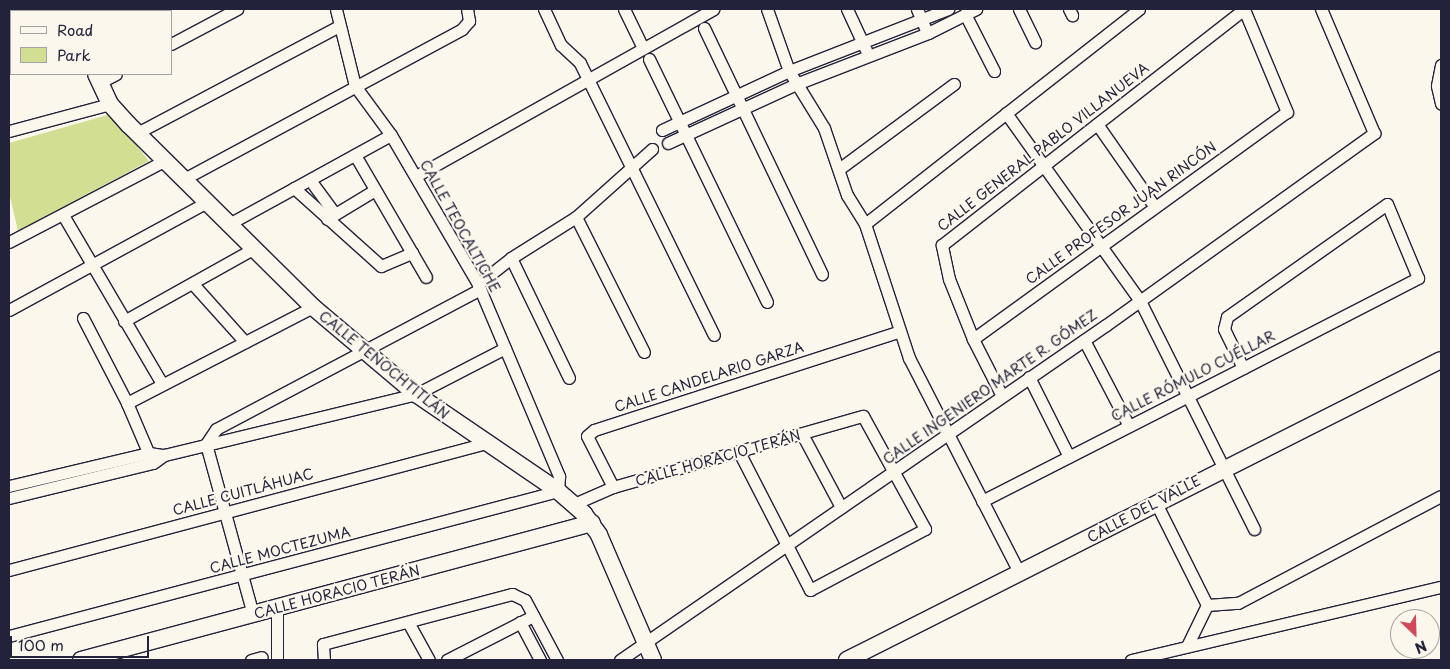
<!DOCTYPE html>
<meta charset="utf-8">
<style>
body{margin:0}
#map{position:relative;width:1450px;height:669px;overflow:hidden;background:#fbf7ec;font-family:"Playpen Sans",sans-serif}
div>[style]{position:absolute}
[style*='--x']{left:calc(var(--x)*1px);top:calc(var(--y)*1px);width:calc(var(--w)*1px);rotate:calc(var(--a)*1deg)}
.green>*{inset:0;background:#d2df93}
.roads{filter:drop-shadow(1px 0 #22223b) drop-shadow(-1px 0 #22223b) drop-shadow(0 1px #22223b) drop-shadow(0 -1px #22223b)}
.street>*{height:11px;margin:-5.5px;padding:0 5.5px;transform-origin:5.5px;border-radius:5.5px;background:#fbf7ec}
.secondary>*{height:16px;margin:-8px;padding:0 8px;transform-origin:8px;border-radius:8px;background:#fbf7ec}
span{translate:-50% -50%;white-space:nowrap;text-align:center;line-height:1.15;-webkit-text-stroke:4.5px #fbf7ec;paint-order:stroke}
.street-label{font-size:14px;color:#22223b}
.frame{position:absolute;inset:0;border:10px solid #22223b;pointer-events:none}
.legend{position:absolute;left:10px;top:10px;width:162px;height:65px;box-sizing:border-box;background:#fbf7ec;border:1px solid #a4a2a5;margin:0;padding:6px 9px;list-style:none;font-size:15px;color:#22223b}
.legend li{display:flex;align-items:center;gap:10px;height:25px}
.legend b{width:25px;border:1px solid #a4a2a5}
.north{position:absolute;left:1390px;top:609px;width:50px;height:50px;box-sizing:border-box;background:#fbf7ec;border:1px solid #a4a2a5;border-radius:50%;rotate:156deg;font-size:14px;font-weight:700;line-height:20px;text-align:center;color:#22223b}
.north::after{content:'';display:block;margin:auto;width:18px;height:22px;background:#d1495b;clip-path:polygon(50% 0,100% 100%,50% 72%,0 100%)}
.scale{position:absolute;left:10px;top:636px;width:139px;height:22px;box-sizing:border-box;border:2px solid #22223b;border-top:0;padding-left:6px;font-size:15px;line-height:18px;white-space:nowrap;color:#22223b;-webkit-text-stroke:4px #fbf7ec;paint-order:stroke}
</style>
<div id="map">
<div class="green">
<div style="clip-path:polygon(111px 114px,149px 161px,18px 231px,9px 192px,9px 143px)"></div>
</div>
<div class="roads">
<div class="street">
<div style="--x:544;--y:9;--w:40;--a:65"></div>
<div style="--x:561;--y:45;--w:26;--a:43"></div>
<div style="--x:580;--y:63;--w:303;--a:63.8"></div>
<div style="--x:624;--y:9;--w:41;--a:64.1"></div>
<div style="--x:767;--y:9;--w:66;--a:70.5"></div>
<div style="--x:789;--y:71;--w:67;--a:58.4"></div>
<div style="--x:824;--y:128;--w:71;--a:71.1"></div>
<div style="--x:847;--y:195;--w:34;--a:58"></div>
<div style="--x:865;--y:224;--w:141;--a:71.8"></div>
<div style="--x:909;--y:358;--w:243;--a:62.8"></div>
<div style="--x:847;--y:9;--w:45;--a:65.1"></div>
<div style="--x:917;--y:9;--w:21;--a:67"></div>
<div style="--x:1019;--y:9;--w:37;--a:64"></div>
<div style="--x:1069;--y:9;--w:7;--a:63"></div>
<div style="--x:130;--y:11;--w:11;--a:-10"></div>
<div style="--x:965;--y:14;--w:64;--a:63"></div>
<div style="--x:704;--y:28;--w:273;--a:64.4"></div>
<div style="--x:171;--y:44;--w:75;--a:-27.9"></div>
<div style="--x:649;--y:59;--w:270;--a:64.1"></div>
<div style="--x:1441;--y:65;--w:21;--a:101"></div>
<div style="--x:1437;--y:86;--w:18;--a:77"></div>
<div style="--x:9;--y:66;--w:2;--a:-27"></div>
<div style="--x:99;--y:83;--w:19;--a:-28"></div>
<div style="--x:1006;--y:113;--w:231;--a:54.5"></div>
<div style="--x:1140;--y:301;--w:255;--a:63.4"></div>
<div style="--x:1097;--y:124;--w:101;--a:55.1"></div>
<div style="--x:662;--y:130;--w:140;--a:-24.9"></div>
<div style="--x:789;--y:71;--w:171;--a:-21.3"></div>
<div style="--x:9;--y:131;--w:105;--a:-15"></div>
<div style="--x:137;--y:133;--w:229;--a:-27.9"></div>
<div style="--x:668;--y:143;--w:141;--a:-24.7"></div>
<div style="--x:796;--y:84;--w:142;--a:-21.1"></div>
<div style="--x:928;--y:33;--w:54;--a:-26.6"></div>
<div style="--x:355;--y:155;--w:141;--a:59.8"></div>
<div style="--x:839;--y:169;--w:143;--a:-36.5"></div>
<div style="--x:416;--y:176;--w:341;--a:-29.3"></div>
<div style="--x:182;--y:180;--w:318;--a:-28.3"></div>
<div style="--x:462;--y:29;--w:11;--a:-49"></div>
<div style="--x:469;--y:21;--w:12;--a:-99"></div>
<div style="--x:310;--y:180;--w:42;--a:53.7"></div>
<div style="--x:294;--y:188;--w:117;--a:41.9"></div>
<div style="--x:381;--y:266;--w:34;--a:-23"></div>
<div style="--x:63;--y:215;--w:196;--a:59.6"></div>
<div style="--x:576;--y:217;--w:151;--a:63.3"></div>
<div style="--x:327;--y:219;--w:56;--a:-31.1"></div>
<div style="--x:865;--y:224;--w:348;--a:-38.1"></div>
<div style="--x:227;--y:225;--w:187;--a:-28.8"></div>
<div style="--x:9;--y:242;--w:175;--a:-27.6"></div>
<div style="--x:511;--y:258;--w:133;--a:64.2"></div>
<div style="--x:193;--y:284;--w:78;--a:48.1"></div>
<div style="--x:478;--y:284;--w:42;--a:-38.2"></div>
<div style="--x:511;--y:258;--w:77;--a:-32.2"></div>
<div style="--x:576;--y:217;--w:102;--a:-41.8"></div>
<div style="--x:9;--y:310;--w:223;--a:-28.6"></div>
<div style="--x:83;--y:318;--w:96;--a:62.6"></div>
<div style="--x:127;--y:403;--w:61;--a:66.8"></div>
<div style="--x:124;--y:321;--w:145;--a:-29.2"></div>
<div style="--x:973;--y:339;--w:387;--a:-35.9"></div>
<div style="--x:1287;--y:112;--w:112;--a:-112.7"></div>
<div style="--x:1084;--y:340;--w:97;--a:62.4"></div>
<div style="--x:1029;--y:377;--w:89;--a:63.4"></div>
<div style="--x:1002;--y:396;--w:64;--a:-117"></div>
<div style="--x:973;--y:339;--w:65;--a:-111.8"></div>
<div style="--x:949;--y:279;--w:35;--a:-102"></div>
<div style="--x:942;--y:245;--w:383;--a:-38"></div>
<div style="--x:127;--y:403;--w:209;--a:-27.3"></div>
<div style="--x:802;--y:434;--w:83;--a:61.9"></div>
<div style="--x:206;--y:444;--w:18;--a:-56"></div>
<div style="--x:216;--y:429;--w:299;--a:-27.9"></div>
<div style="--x:206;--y:444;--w:177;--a:74.6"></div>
<div style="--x:9;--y:486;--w:144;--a:-13.3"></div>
<div style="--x:149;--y:453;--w:15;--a:8"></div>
<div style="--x:164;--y:455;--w:259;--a:-13.6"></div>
<div style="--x:416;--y:394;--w:100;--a:-27.3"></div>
<div style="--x:613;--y:487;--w:57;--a:-117"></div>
<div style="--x:587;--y:436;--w:9;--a:-41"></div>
<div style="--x:594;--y:430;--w:319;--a:-17.9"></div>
<div style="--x:9;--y:498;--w:148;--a:-13.7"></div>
<div style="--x:153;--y:463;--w:14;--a:-36"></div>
<div style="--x:982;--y:501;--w:293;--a:-27"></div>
<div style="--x:1243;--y:368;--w:197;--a:-27.2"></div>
<div style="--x:1418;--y:278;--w:80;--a:-112.7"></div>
<div style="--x:1387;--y:204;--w:196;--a:144.8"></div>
<div style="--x:1227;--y:317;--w:12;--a:104"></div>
<div style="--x:1224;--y:329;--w:43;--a:64"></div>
<div style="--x:1156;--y:503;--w:114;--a:63.4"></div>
<div style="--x:1207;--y:605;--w:46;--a:116"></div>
<div style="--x:574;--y:504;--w:43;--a:-23.6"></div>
<div style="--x:613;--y:487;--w:260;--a:-15.9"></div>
<div style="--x:863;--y:416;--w:129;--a:61.2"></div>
<div style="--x:925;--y:529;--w:130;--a:152.1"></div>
<div style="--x:810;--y:590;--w:155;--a:-117.2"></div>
<div style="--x:9;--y:570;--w:493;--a:-14.9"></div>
<div style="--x:1207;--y:605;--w:31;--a:-4"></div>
<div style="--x:1238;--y:603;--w:229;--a:-27.8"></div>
<div style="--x:277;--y:608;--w:52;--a:90"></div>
<div style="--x:408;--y:622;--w:43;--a:61.1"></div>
<div style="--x:520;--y:622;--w:43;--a:62.2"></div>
<div style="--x:9;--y:636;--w:568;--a:-14.79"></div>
<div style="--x:558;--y:491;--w:15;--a:-86"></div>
<div style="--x:559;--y:476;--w:208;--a:-112.9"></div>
<div style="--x:478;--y:284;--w:173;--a:-120.3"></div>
<div style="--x:391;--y:135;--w:61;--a:-126.3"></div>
<div style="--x:355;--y:86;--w:79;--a:-103.9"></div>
<div style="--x:251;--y:660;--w:11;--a:-15"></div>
<div style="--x:324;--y:660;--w:16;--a:-94"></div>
<div style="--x:323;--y:644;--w:196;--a:-14.8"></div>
<div style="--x:512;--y:594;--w:14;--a:25"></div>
<div style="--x:525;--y:600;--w:68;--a:61.9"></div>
<div style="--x:447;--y:660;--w:97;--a:-27.1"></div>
<div style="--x:620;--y:660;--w:590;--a:-34.58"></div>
<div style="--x:1106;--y:325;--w:330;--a:-35.6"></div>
<div style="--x:1374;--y:133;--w:135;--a:-113.1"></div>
<div style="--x:1131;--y:660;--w:318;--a:-13.3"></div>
</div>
<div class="secondary">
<div style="--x:69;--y:9;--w:2;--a:63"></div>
<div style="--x:96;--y:74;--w:33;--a:65"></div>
<div style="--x:110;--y:104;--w:28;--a:48"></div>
<div style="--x:129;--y:125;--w:259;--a:44.7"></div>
<div style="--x:313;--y:307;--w:135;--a:40.2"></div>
<div style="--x:416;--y:394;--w:172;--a:34.3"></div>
<div style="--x:558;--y:491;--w:35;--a:41"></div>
<div style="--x:584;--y:514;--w:26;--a:54"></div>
<div style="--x:599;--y:535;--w:136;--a:66.6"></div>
<div style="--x:81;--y:660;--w:529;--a:-15.01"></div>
<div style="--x:847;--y:660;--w:665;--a:-26.8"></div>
</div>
</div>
<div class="street-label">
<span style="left:1043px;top:147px;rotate:-38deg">CALLE GENERAL PABLO VILLANUEVA</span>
<span style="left:1121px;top:213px;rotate:-36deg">CALLE PROFESOR JUAN RINCÓN</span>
<span style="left:460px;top:226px;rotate:61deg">CALLE TEOCALTICHE</span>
<span style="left:384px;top:365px;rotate:39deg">CALLE TENOCHTITLÁN</span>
<span style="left:1193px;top:376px;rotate:-27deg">CALLE RÓMULO CUÉLLAR</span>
<span style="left:709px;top:377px;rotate:-18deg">CALLE CANDELARIO GARZA</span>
<span style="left:990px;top:387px;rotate:-35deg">CALLE INGENIERO MARTE R. GÓMEZ</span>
<span style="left:718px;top:458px;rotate:-16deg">CALLE HORACIO TERÁN</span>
<span style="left:243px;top:492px;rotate:-15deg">CALLE CUITLÁHUAC</span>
<span style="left:1144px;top:509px;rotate:-28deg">CALLE DEL VALLE</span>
<span style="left:280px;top:550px;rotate:-15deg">CALLE MOCTEZUMA</span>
<span style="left:337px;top:592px;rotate:-15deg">CALLE HORACIO TERÁN</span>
</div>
<div class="frame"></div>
<ul class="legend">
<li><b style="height:6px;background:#fbf7ec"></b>Road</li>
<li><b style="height:14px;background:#d2df93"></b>Park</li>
</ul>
<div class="north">N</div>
<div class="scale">100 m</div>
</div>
